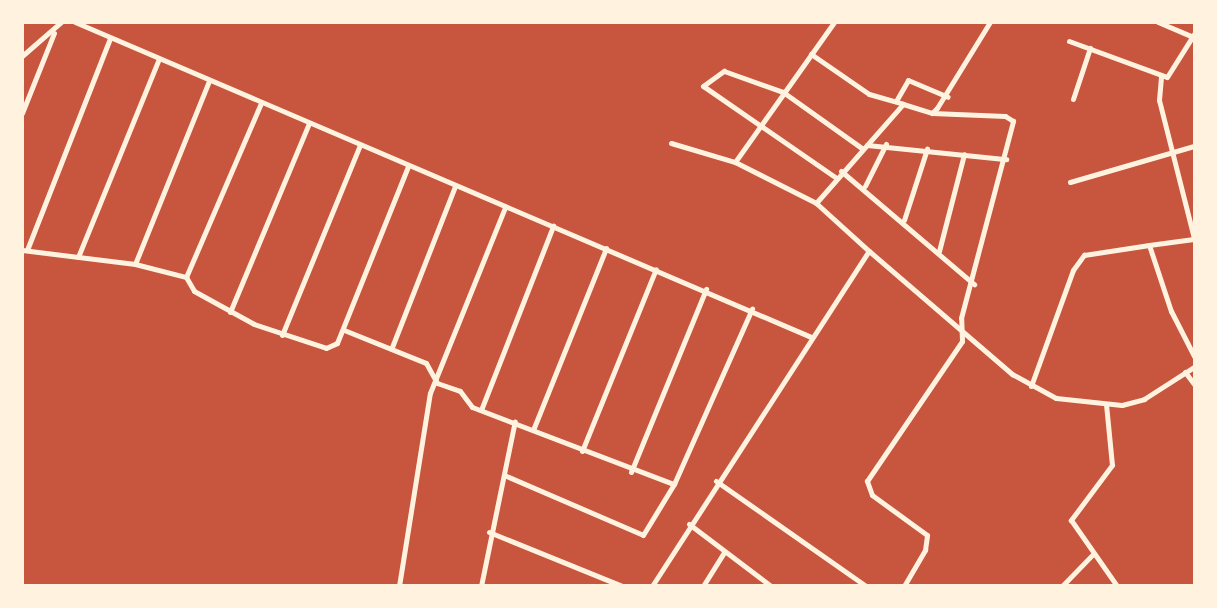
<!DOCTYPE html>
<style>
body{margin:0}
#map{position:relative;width:1217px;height:608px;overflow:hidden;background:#c8553d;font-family:Karla,sans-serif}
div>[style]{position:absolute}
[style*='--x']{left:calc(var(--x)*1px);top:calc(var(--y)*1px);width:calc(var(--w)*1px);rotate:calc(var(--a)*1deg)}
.minor>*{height:5px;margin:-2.5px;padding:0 2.5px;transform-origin:2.5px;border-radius:2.5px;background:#fff3e0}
span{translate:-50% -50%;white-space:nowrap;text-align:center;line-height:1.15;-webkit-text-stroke:6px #fff3e0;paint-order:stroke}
.frame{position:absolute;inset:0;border:24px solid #fff3e0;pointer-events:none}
</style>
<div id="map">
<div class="minor">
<div style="--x:75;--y:22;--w:801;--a:23.17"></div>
<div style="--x:1158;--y:22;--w:38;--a:23"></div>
<div style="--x:1069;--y:41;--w:104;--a:20.2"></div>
<div style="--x:1167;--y:77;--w:51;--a:-57.9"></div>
<div style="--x:811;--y:54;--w:70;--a:34.6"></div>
<div style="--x:869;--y:94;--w:35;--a:16"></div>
<div style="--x:22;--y:56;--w:52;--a:-41.1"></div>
<div style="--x:1161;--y:77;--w:23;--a:95"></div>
<div style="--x:1159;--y:100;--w:142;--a:75.8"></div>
<div style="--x:1073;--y:99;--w:54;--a:-71.6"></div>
<div style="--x:896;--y:101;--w:24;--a:-60"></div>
<div style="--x:908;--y:80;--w:43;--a:23"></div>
<div style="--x:261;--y:103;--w:189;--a:113.3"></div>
<div style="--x:186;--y:277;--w:16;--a:60"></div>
<div style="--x:194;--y:291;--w:68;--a:28.8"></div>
<div style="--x:254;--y:324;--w:76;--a:18.4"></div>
<div style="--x:326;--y:348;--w:12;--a:-24"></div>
<div style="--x:337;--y:343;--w:191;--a:-68.1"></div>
<div style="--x:22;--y:113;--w:86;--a:-68.2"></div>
<div style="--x:671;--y:143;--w:67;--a:16.5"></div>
<div style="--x:735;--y:162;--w:91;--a:26.8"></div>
<div style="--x:816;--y:203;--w:72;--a:42.2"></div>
<div style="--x:867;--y:145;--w:140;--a:5.8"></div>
<div style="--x:735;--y:162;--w:171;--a:-54.7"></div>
<div style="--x:841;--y:171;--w:175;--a:40.4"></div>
<div style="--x:835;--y:177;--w:160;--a:-145.4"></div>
<div style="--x:703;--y:86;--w:26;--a:-36"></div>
<div style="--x:724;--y:71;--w:63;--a:19.6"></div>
<div style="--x:783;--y:92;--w:98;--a:35.5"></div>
<div style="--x:1070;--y:182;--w:129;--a:-16.2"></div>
<div style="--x:865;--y:186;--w:47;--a:-63.4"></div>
<div style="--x:816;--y:203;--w:132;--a:-48.7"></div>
<div style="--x:903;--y:104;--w:30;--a:17"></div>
<div style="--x:932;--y:113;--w:7;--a:-45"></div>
<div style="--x:937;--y:108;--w:101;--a:-58.4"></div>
<div style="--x:904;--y:220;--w:75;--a:-72.1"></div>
<div style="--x:1149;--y:245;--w:45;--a:-7.6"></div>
<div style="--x:22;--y:250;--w:114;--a:7.1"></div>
<div style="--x:135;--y:264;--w:197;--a:-68"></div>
<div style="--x:27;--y:250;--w:228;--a:-68.6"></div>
<div style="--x:939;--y:251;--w:100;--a:-75.5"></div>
<div style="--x:78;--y:257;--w:214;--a:-67.8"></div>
<div style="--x:135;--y:264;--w:53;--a:14.3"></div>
<div style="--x:230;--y:312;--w:205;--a:-67.3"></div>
<div style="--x:344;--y:330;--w:88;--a:21.9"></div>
<div style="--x:426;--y:363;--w:23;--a:61"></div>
<div style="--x:437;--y:383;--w:24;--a:19"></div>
<div style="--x:460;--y:391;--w:20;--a:53"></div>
<div style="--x:472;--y:407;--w:216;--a:20.9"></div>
<div style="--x:674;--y:484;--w:192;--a:-66"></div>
<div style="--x:282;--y:335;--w:205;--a:-67.7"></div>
<div style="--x:392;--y:347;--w:173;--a:-68.6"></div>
<div style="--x:1185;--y:372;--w:15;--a:53"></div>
<div style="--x:1031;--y:386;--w:123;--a:-70.1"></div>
<div style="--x:1073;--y:270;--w:19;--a:-54"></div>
<div style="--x:1084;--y:255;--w:66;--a:-8.7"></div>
<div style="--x:1149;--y:245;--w:70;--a:71.6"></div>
<div style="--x:1171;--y:311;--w:51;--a:62.9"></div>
<div style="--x:1106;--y:404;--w:61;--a:84.4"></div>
<div style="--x:1112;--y:465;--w:69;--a:126.7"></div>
<div style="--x:1071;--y:520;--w:80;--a:55.1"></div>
<div style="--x:481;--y:410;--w:198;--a:-68.6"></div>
<div style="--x:533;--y:430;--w:196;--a:-68.1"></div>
<div style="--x:582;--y:451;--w:196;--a:-67.9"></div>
<div style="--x:631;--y:472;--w:198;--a:-67.7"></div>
<div style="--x:504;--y:475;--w:151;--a:23.3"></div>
<div style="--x:643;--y:535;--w:60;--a:-58.7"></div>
<div style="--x:716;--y:481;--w:183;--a:35"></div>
<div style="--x:689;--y:524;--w:103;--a:37.1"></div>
<div style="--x:489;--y:532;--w:144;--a:22.1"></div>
<div style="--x:399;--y:586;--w:195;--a:-80.9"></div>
<div style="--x:430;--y:393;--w:201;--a:-68"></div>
<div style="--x:481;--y:586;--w:168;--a:-78.4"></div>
<div style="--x:652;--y:586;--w:399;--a:-57.1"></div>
<div style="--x:869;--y:251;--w:189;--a:40.7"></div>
<div style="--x:1012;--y:374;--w:50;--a:28.6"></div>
<div style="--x:1056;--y:398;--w:66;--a:6.1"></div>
<div style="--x:1122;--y:405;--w:23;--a:-15"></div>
<div style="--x:1144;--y:399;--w:59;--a:-32.6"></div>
<div style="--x:703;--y:586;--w:39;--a:-58"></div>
<div style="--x:904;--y:586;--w:42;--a:-59.7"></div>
<div style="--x:925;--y:550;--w:15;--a:-82"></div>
<div style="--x:927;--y:535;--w:68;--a:-144"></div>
<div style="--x:872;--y:495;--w:15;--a:-110"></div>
<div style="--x:867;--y:481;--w:169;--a:-55.8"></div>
<div style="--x:962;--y:341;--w:23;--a:-92"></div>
<div style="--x:961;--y:318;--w:204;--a:-75.2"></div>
<div style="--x:1013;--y:121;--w:9;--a:-148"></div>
<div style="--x:1005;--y:116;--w:73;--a:-177.6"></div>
<div style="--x:1062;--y:586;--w:43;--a:-45.9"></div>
</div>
<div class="frame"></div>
</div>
